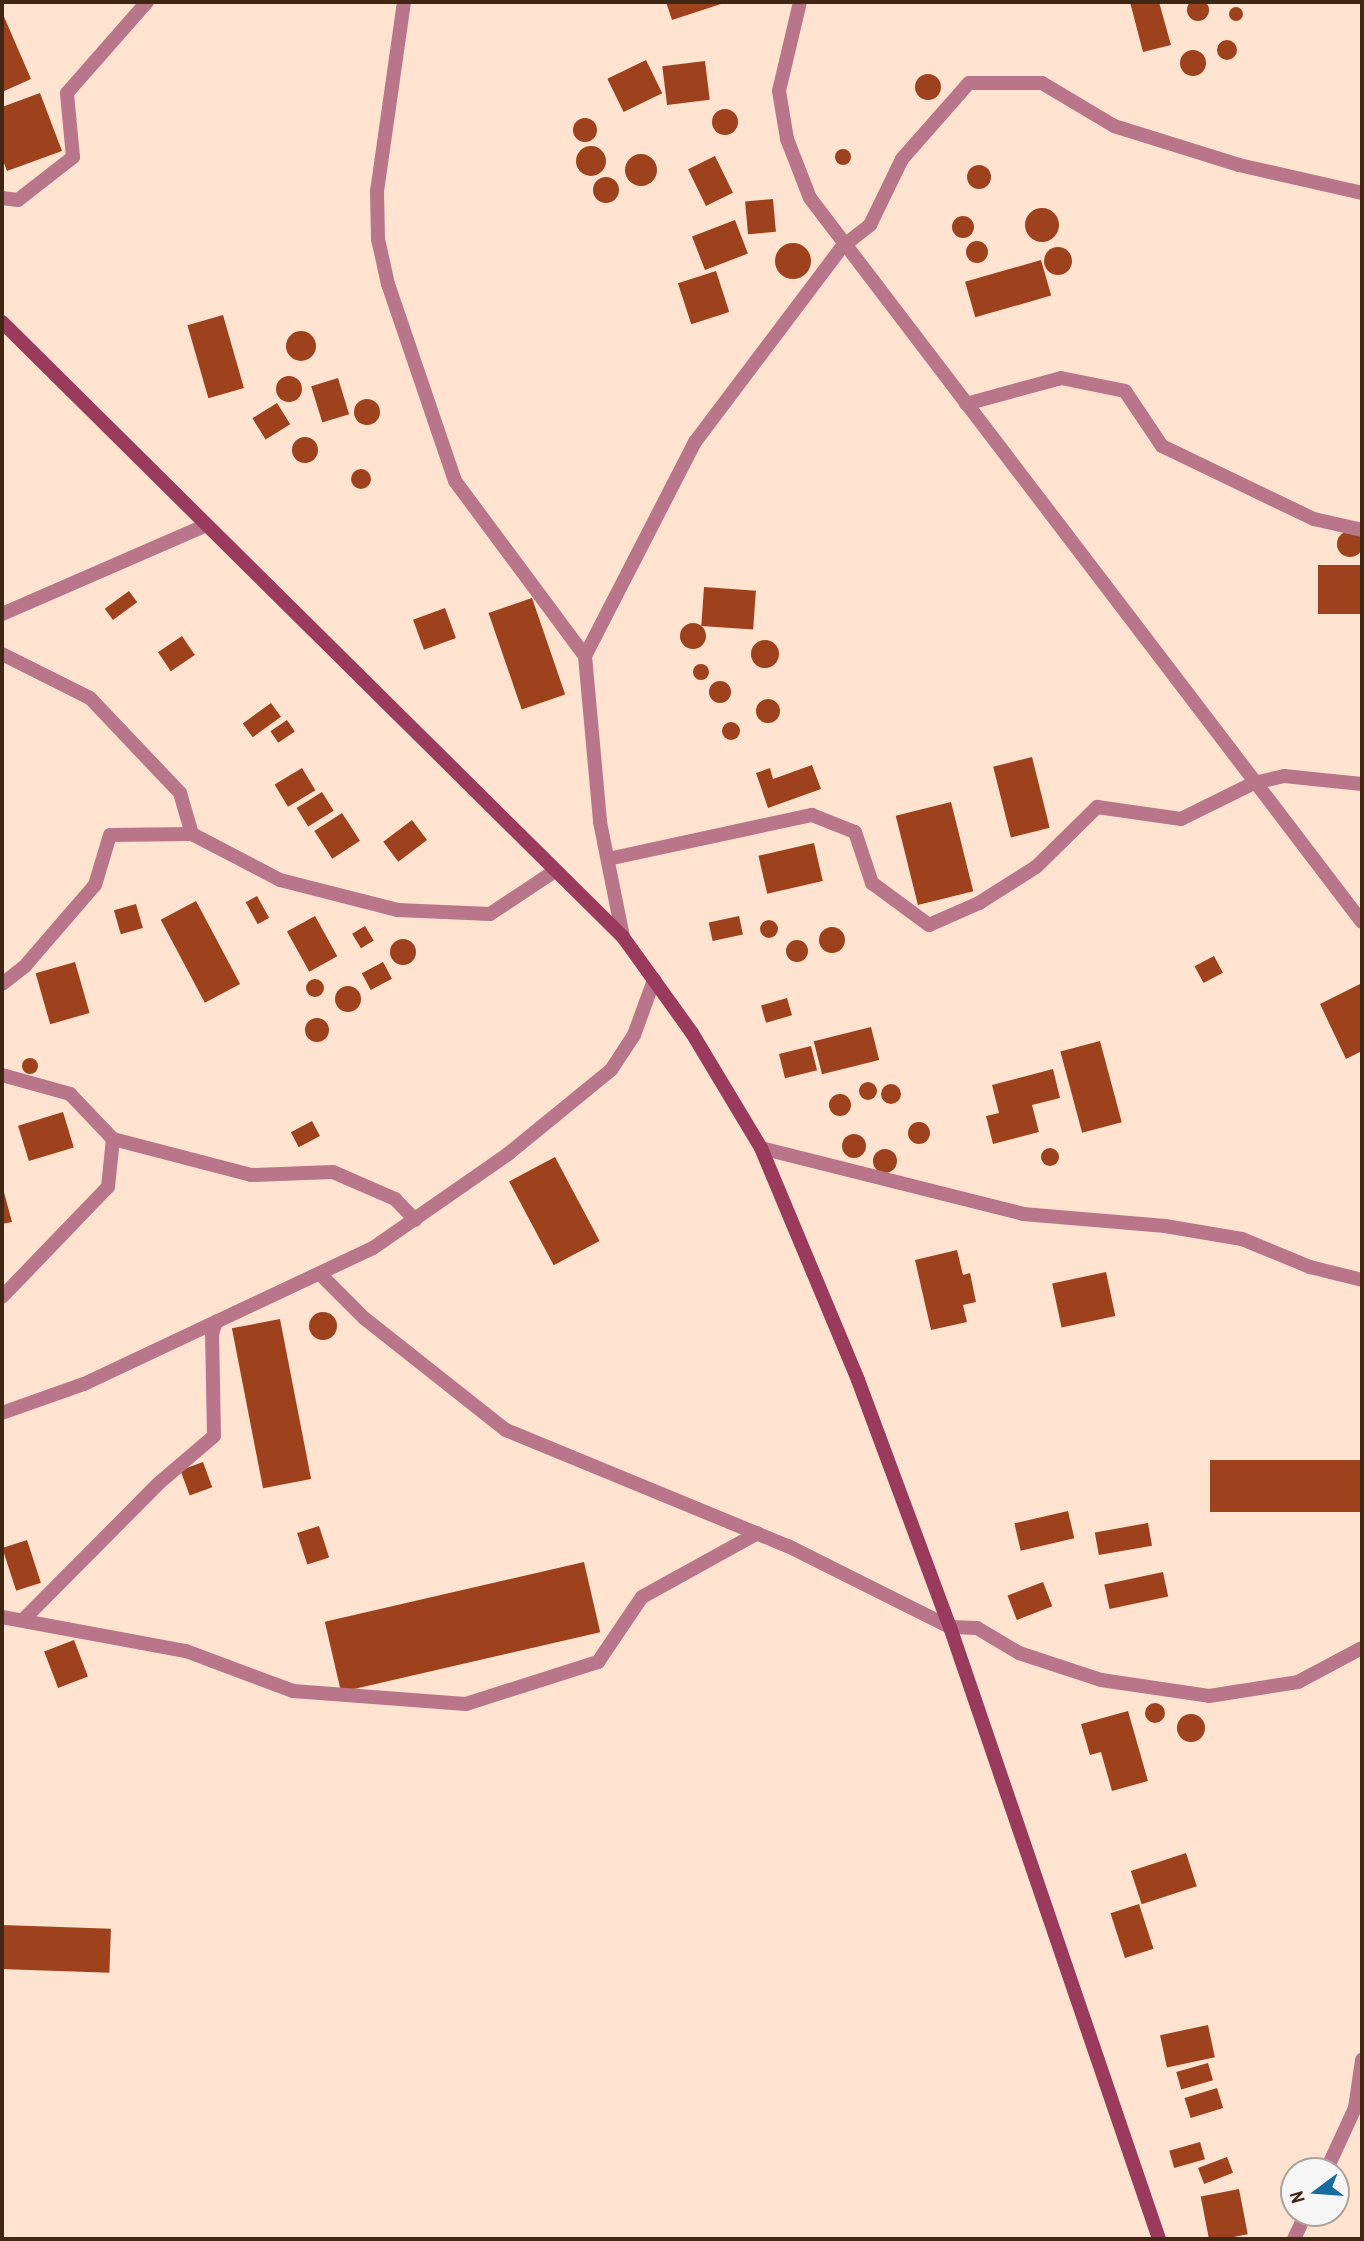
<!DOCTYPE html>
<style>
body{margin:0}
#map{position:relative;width:1364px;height:2241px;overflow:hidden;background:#fee4d0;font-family:"Archivo Narrow",sans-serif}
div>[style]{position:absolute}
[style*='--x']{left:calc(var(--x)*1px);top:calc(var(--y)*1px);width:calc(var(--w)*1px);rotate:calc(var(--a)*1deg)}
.building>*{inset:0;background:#9e411d;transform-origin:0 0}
.round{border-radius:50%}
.street>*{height:14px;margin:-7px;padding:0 7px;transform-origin:7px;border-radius:7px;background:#b9768b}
.secondary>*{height:14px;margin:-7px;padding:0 7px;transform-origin:7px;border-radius:7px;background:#9a3b5e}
span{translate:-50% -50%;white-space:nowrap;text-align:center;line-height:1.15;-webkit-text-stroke:7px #f6f6f6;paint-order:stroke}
.frame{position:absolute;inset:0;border:4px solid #3f2713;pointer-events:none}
.north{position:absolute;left:1280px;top:2157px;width:70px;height:70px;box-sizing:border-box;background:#f6f6f6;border:2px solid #ada39b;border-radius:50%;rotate:254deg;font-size:19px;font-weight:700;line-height:28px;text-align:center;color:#3f2713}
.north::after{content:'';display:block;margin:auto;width:24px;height:32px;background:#166c9c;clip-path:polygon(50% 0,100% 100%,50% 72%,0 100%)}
</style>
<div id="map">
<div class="building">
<div class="round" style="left:1187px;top:-1px;width:22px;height:22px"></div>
<div style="clip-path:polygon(666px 2px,727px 2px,672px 20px)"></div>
<div style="clip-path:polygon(1130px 2px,1159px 2px,1171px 45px,1143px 52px)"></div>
<div class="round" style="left:1229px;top:7px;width:14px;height:14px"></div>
<div style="clip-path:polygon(2px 12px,31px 79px,2px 92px)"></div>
<div class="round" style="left:1217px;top:40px;width:20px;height:20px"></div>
<div class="round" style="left:1180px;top:50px;width:26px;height:26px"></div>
<div style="left:646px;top:60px;width:37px;height:43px;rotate:64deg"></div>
<div style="left:705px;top:61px;width:39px;height:43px;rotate:83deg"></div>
<div class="round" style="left:915px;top:74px;width:26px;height:26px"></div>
<div style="clip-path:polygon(40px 93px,62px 151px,7px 171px,2px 158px,2px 107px)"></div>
<div class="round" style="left:712px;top:109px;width:26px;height:26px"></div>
<div class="round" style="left:573px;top:118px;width:24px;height:24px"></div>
<div class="round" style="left:576px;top:146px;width:30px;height:30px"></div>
<div class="round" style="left:835px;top:149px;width:16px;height:16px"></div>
<div class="round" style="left:625px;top:154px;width:32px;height:32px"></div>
<div style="left:715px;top:156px;width:41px;height:30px;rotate:64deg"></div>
<div class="round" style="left:967px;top:165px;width:24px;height:24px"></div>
<div class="round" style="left:593px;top:177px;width:26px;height:26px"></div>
<div style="left:773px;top:199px;width:33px;height:28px;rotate:85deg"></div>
<div class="round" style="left:1025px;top:208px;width:34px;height:34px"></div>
<div class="round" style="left:952px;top:216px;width:22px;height:22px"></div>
<div style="left:735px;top:220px;width:36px;height:46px;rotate:69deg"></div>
<div class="round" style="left:966px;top:241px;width:22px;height:22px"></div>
<div class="round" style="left:775px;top:243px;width:36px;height:36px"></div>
<div class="round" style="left:1044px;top:247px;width:28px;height:28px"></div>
<div style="left:1041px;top:260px;width:37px;height:79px;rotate:74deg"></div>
<div style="left:716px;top:271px;width:43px;height:40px;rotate:72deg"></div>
<div style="left:223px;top:315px;width:76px;height:37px;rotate:74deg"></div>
<div class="round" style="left:286px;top:331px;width:30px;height:30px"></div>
<div class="round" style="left:276px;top:376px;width:26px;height:26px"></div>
<div style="left:338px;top:378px;width:38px;height:28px;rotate:73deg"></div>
<div class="round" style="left:354px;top:399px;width:26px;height:26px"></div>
<div style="left:277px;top:403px;width:25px;height:29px;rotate:58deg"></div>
<div class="round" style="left:292px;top:437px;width:26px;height:26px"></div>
<div class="round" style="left:351px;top:469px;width:20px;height:20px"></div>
<div class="round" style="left:1337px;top:531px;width:26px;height:26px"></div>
<div style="left:1318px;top:565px;width:44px;height:49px"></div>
<div style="left:704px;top:587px;width:52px;height:39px;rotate:4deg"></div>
<div style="left:129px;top:591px;width:14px;height:30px;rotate:54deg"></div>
<div style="left:532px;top:598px;width:102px;height:46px;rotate:71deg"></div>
<div style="left:445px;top:608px;width:32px;height:34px;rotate:70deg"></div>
<div class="round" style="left:680px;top:623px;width:26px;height:26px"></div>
<div style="left:182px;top:636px;width:23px;height:29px;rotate:56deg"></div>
<div class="round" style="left:751px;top:640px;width:28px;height:28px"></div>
<div class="round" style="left:693px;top:664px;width:16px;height:16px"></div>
<div class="round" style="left:709px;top:681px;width:22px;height:22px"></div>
<div class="round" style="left:756px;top:699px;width:24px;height:24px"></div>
<div style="left:271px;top:703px;width:17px;height:35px;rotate:54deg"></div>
<div style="left:287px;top:720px;width:14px;height:20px;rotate:56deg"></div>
<div class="round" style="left:722px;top:722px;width:18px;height:18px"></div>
<div style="left:1032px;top:757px;width:73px;height:40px;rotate:76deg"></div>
<div style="clip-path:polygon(812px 765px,821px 789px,768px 808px,756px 773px,770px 768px,773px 779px)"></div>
<div style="left:302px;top:768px;width:26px;height:32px;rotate:59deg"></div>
<div style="left:322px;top:792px;width:22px;height:30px;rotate:58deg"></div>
<div style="left:951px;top:802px;width:92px;height:57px;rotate:76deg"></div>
<div style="left:342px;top:813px;width:33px;height:33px;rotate:57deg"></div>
<div style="left:412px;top:820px;width:25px;height:36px;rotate:53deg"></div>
<div style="left:814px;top:843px;width:39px;height:57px;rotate:77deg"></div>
<div style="left:257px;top:896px;width:25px;height:13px;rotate:61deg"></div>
<div style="left:196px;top:901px;width:94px;height:40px;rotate:62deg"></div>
<div style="left:136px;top:904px;width:25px;height:23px;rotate:74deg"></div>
<div style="left:315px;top:916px;width:46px;height:32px;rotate:61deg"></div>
<div style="left:739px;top:916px;width:19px;height:31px;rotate:78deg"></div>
<div class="round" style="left:760px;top:920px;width:18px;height:18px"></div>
<div style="left:365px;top:926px;width:17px;height:15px;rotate:59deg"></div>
<div class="round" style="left:819px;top:927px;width:26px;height:26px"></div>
<div class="round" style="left:390px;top:939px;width:26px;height:26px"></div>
<div class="round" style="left:786px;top:940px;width:22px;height:22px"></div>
<div style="left:1214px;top:956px;width:19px;height:22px;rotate:62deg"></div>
<div style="left:75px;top:962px;width:53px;height:41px;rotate:74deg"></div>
<div style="left:383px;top:962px;width:19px;height:24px;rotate:62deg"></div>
<div class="round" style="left:306px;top:979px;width:18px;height:18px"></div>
<div style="clip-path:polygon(1362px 983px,1362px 1051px,1346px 1059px,1320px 1004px)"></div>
<div class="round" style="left:335px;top:986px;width:26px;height:26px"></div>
<div style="left:787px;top:998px;width:18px;height:27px;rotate:74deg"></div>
<div class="round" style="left:305px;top:1018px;width:24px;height:24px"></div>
<div style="left:871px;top:1027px;width:34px;height:59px;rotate:76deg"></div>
<div style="left:1100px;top:1041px;width:84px;height:41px;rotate:75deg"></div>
<div style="left:811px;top:1046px;width:25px;height:33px;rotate:76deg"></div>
<div class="round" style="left:22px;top:1058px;width:16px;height:16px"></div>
<div style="clip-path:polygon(1053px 1069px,1060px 1098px,1032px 1105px,1039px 1132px,993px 1144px,986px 1116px,999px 1113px,992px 1085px)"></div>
<div class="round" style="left:859px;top:1082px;width:18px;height:18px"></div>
<div class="round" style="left:881px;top:1084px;width:20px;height:20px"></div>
<div class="round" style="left:829px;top:1094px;width:22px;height:22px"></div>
<div style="left:63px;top:1112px;width:37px;height:47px;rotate:73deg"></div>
<div style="left:312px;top:1121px;width:17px;height:24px;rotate:62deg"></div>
<div class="round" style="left:908px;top:1122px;width:22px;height:22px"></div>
<div class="round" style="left:842px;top:1134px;width:24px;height:24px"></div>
<div class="round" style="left:1041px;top:1148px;width:18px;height:18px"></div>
<div class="round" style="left:873px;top:1149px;width:24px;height:24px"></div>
<div style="left:555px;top:1157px;width:95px;height:52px;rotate:62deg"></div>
<div style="clip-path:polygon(2px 1185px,12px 1222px,2px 1224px)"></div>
<div style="clip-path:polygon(957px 1250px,963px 1275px,970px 1273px,976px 1302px,963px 1305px,967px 1322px,931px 1330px,915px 1260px)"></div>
<div style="left:1106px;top:1272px;width:45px;height:55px;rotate:78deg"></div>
<div class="round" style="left:309px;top:1312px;width:28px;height:28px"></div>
<div style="left:280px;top:1319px;width:163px;height:49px;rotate:79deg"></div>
<div style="left:1362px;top:1460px;width:52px;height:152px;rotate:90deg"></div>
<div style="left:203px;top:1462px;width:27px;height:24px;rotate:70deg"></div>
<div style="left:1068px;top:1511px;width:28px;height:55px;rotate:77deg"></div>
<div style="left:1148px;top:1523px;width:23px;height:54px;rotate:80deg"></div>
<div style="left:319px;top:1526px;width:33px;height:23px;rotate:72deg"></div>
<div style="left:27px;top:1540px;width:45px;height:26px;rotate:72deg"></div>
<div style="left:584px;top:1562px;width:72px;height:266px;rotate:77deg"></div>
<div style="left:1163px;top:1572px;width:25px;height:60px;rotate:78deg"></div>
<div style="left:1043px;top:1582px;width:26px;height:38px;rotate:69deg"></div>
<div style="left:74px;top:1640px;width:39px;height:32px;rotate:69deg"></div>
<div class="round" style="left:1145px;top:1703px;width:20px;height:20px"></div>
<div style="clip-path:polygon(1128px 1711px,1148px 1781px,1112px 1791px,1101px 1752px,1090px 1755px,1081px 1724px)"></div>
<div class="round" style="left:1177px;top:1714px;width:28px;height:28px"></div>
<div style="left:1186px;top:1853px;width:35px;height:58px;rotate:72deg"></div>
<div style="left:1139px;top:1904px;width:47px;height:30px;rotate:72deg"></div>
<div style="left:2px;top:1925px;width:109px;height:44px;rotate:2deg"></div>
<div style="left:1208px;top:2025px;width:33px;height:49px;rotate:78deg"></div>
<div style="left:1208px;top:2063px;width:18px;height:33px;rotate:74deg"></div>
<div style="left:1217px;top:2088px;width:21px;height:34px;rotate:73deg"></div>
<div style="left:1200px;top:2142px;width:18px;height:32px;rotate:74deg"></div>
<div style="left:1227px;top:2157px;width:17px;height:31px;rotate:69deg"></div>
<div style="left:1239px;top:2189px;width:46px;height:39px;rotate:79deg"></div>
</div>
<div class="street">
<div style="--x:404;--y:2;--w:191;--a:98.1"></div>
<div style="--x:377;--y:191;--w:48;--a:88.8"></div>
<div style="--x:378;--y:239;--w:46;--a:77.5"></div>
<div style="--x:388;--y:284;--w:208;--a:71.2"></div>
<div style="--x:455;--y:481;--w:218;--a:53.4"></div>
<div style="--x:585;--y:656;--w:167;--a:84.8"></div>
<div style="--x:600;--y:822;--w:117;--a:78.7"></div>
<div style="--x:800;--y:2;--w:91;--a:103.3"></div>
<div style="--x:779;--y:91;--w:49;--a:80.5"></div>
<div style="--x:787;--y:139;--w:63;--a:68.7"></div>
<div style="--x:810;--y:198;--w:910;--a:52.68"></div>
<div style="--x:2;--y:198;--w:16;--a:7"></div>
<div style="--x:18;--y:200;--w:70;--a:-38"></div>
<div style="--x:73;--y:157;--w:64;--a:-95.4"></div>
<div style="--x:67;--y:93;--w:121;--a:-48.7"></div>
<div style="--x:966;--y:404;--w:98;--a:-15.3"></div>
<div style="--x:1061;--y:378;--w:65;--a:11.5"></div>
<div style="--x:1125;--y:391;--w:66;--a:56.1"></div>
<div style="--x:1162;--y:446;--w:169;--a:25.7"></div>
<div style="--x:1314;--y:519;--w:49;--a:12.9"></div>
<div style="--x:2;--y:614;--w:220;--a:-23.5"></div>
<div style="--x:2;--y:654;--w:98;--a:26.6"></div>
<div style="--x:90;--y:698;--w:131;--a:46.5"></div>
<div style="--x:180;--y:793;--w:43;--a:73.7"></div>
<div style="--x:585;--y:656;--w:241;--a:-62.8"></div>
<div style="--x:695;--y:442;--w:244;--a:-53"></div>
<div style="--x:842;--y:247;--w:36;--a:-38"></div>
<div style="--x:870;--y:225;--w:73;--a:-64.1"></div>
<div style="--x:902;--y:159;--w:101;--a:-48.6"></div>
<div style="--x:969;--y:83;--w:73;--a:0"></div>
<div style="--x:1042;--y:83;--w:84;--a:30.8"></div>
<div style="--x:1114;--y:126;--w:131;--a:17.3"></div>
<div style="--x:1239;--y:165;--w:126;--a:12.8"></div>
<div style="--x:608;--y:859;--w:209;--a:-12.2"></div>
<div style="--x:812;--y:815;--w:46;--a:21.6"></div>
<div style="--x:855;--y:832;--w:54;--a:71.6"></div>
<div style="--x:872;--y:883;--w:71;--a:36.4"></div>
<div style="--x:929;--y:925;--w:55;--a:-23.7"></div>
<div style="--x:979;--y:903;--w:67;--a:-32.3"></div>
<div style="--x:1036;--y:867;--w:86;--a:-44.5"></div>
<div style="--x:1097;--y:807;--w:85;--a:8.1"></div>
<div style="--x:1181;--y:819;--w:81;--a:-26.3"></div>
<div style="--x:1254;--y:783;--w:31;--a:-13"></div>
<div style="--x:1284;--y:776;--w:78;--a:5.9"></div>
<div style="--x:2;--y:984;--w:29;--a:-38"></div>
<div style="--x:25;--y:966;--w:107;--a:-49.2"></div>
<div style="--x:95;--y:885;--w:52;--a:-73.3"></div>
<div style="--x:110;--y:835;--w:82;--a:-0.7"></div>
<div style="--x:192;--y:834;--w:99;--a:27.6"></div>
<div style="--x:280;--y:880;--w:122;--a:14.3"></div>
<div style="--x:398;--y:910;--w:92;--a:2.5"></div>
<div style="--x:490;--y:914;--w:78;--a:-33.5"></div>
<div style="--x:2;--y:1075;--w:71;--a:15.6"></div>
<div style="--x:70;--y:1094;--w:62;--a:46.3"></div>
<div style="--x:113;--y:1139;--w:143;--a:14.6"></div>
<div style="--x:251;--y:1175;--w:82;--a:-2.1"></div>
<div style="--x:333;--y:1172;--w:68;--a:23.5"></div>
<div style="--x:395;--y:1199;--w:29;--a:46"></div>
<div style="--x:761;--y:1148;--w:270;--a:14.1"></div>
<div style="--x:1023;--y:1214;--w:143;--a:4.8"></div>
<div style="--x:1165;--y:1226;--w:78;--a:9.6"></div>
<div style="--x:1242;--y:1239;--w:74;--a:22.4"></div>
<div style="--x:1310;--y:1267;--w:54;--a:14"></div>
<div style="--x:320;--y:1274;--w:62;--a:45"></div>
<div style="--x:364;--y:1318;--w:181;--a:38.3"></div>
<div style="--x:506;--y:1430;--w:305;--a:22.4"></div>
<div style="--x:788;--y:1546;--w:181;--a:26.6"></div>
<div style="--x:950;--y:1627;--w:27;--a:2"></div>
<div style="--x:977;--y:1628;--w:49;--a:30.8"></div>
<div style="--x:1019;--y:1653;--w:86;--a:18.2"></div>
<div style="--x:1101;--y:1680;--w:109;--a:8.4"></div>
<div style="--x:1209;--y:1696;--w:90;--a:-8.9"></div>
<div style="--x:1298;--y:1682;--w:72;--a:-28"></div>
<div style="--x:2;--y:1297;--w:153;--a:-46.1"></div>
<div style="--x:108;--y:1187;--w:48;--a:-84.1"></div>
<div style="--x:2;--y:1413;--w:87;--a:-19.5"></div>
<div style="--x:84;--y:1384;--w:319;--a:-25.2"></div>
<div style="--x:373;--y:1248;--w:165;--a:-34.8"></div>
<div style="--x:508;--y:1154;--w:133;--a:-39.2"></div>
<div style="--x:611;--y:1070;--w:42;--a:-56.7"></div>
<div style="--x:634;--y:1035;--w:59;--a:-70"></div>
<div style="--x:2;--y:1617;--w:187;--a:10.5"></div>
<div style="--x:186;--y:1651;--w:114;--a:20.5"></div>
<div style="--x:293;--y:1691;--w:173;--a:4.3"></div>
<div style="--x:466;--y:1704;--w:139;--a:-17.7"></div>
<div style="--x:598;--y:1662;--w:78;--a:-55.9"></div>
<div style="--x:642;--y:1597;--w:132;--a:-28.9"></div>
<div style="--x:23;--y:1620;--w:193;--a:-45.2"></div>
<div style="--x:159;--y:1483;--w:72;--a:-40.5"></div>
<div style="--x:214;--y:1436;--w:102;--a:-91.1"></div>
<div style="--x:212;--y:1334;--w:13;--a:-72"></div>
<div style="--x:1326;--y:2171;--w:69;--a:-65.3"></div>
<div style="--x:1355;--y:2108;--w:49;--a:-81.7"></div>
<div style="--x:1294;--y:2239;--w:29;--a:-65"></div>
</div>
<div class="secondary">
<div style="--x:2;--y:322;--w:874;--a:44.72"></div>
<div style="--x:623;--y:937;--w:118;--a:54.3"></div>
<div style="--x:692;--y:1033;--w:134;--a:59"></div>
<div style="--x:761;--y:1148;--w:251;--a:67.3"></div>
<div style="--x:858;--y:1380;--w:264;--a:69.6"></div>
<div style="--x:950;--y:1627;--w:647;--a:71.14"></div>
</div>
<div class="frame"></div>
<div class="north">N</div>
</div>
